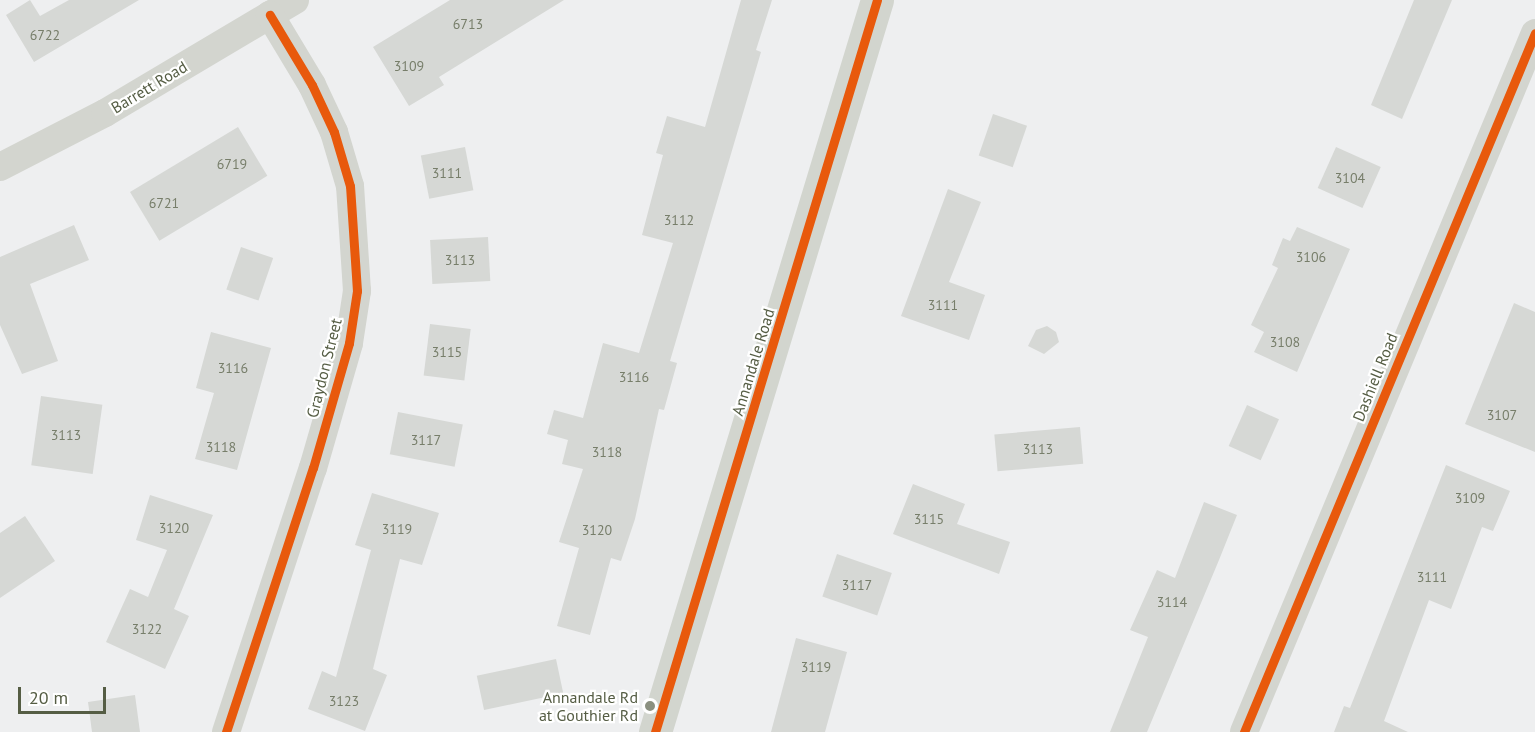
<!DOCTYPE html>
<style>
body{margin:0}
#map{position:relative;width:1535px;height:732px;overflow:hidden;background:#eeeff0;font-family:"PT Sans",sans-serif}
div>[style]{position:absolute}
[style*='--x']{left:calc(var(--x)*1px);top:calc(var(--y)*1px);width:calc(var(--w)*1px);rotate:calc(var(--a)*1deg)}
.building>*{inset:0;background:#d6d8d5;transform-origin:0 0}
.minor>*{height:28px;margin:-14px;padding:0 14px;transform-origin:14px;border-radius:14px;background:#d3d5cf}
.secondary>*{height:33px;margin:-16.5px;padding:0 16.5px;transform-origin:16.5px;border-radius:16.5px;background:#d2d5ce}
.cycleway>*{height:9px;margin:-4.5px;padding:0 4.5px;transform-origin:4.5px;border-radius:4.5px;background:#e8590c}
.dots>*{width:16px;height:16px;translate:-50% -50%;box-sizing:border-box;border:3px solid #fff;border-radius:50%}
span{translate:-50% -50%;white-space:nowrap;text-align:center;line-height:1.15;-webkit-text-stroke:4.5px #fff;paint-order:stroke}
.number-label{font-size:14px;color:#777e6a}
.number-label span{-webkit-text-stroke-width:0}
.street-label{font-size:16px;color:#555d44}
.poi-label{font-size:16px;color:#555d44}
.right{translate:-100% -50%;text-align:right}
.scale{position:absolute;left:18px;top:687px;width:88px;height:27px;box-sizing:border-box;border:3px solid #555d44;border-top:0;padding-left:8px;font-size:18px;line-height:21px;white-space:nowrap;color:#555d44;-webkit-text-stroke:4px #fff;paint-order:stroke}
</style>
<div id="map">
<div class="building">
<div style="clip-path:polygon(30px 0,40px 16px,69px 0,139px 0,34px 62px,6px 15px)"></div>
<div style="clip-path:polygon(450px 0,564px 0,439px 77px,444px 85px,409px 106px,373px 47px)"></div>
<div style="clip-path:polygon(741px 0,772px 0,756px 50px,761px 52px,670px 361px,677px 363px,664px 410px,659px 409px,635px 519px,621px 561px,611px 558px,590px 635px,557px 626px,579px 548px,559px 542px,583px 469px,562px 464px,568px 440px,547px 434px,554px 410px,583px 418px,603px 343px,639px 353px,673px 243px,642px 235px,663px 155px,656px 153px,667px 116px,705px 127px)"></div>
<div style="clip-path:polygon(1414px 0,1452px 0,1402px 119px,1371px 105px)"></div>
<div style="left:993px;top:114px;width:36px;height:44px;rotate:19deg"></div>
<div style="left:238px;top:127px;width:57px;height:126px;rotate:59deg"></div>
<div style="left:465px;top:147px;width:44px;height:45px;rotate:79deg"></div>
<div style="left:1336px;top:147px;width:49px;height:45px;rotate:24deg"></div>
<div style="clip-path:polygon(948px 189px,981px 202px,949px 282px,985px 295px,969px 340px,901px 316px)"></div>
<div style="clip-path:polygon(74px 225px,89px 260px,30px 284px,58px 361px,22px 374px,0 325px,0 257px)"></div>
<div style="clip-path:polygon(1297px 227px,1350px 249px,1297px 372px,1254px 352px,1264px 332px,1251px 325px,1278px 268px,1272px 265px,1283px 238px,1290px 241px)"></div>
<div style="left:488px;top:237px;width:44px;height:58px;rotate:87deg"></div>
<div style="left:241px;top:247px;width:34px;height:45px;rotate:19deg"></div>
<div style="clip-path:polygon(1514px 303px,1535px 312px,1535px 452px,1465px 424px)"></div>
<div style="left:430px;top:324px;width:41px;height:52px;rotate:7deg"></div>
<div style="clip-path:polygon(1047px 326px,1056px 332px,1059px 342px,1044px 354px,1028px 346px,1036px 330px)"></div>
<div style="clip-path:polygon(211px 332px,271px 348px,237px 470px,195px 459px,214px 393px,196px 388px)"></div>
<div style="left:41px;top:396px;width:62px;height:70px;rotate:8deg"></div>
<div style="left:1247px;top:405px;width:35px;height:45px;rotate:24deg"></div>
<div style="left:398px;top:412px;width:66px;height:43px;rotate:11deg"></div>
<div style="left:1080px;top:427px;width:37px;height:86px;rotate:85deg"></div>
<div style="clip-path:polygon(1446px 465px,1510px 491px,1493px 531px,1482px 527px,1451px 609px,1429px 600px,1384px 721px,1408px 732px,1334px 732px,1344px 706px,1350px 708px)"></div>
<div style="clip-path:polygon(913px 484px,965px 504px,957px 524px,1010px 542px,999px 574px,893px 534px)"></div>
<div style="clip-path:polygon(372px 493px,439px 513px,422px 565px,400px 559px,373px 669px,387px 675px,365px 731px,308px 709px,322px 671px,336px 677px,371px 550px,355px 545px)"></div>
<div style="clip-path:polygon(150px 495px,213px 515px,174px 609px,189px 616px,165px 669px,106px 642px,130px 589px,148px 597px,167px 550px,136px 540px)"></div>
<div style="clip-path:polygon(1204px 502px,1237px 515px,1219px 560px,1147px 732px,1110px 732px,1148px 637px,1130px 630px,1157px 570px,1175px 578px)"></div>
<div style="clip-path:polygon(25px 516px,55px 561px,0 598px,0 533px)"></div>
<div style="left:837px;top:554px;width:58px;height:45px;rotate:19deg"></div>
<div style="clip-path:polygon(796px 638px,847px 652px,825px 732px,771px 732px)"></div>
<div style="left:556px;top:659px;width:35px;height:81px;rotate:78deg"></div>
<div style="clip-path:polygon(135px 695px,140px 732px,92px 732px,88px 702px)"></div>
</div>
<div class="minor">
<div style="--x:0;--y:167;--w:118;--a:-27.2"></div>
<div style="--x:105;--y:113;--w:221;--a:-30.7"></div>
<div style="--x:226;--y:732;--w:278;--a:-71.8"></div>
<div style="--x:313;--y:468;--w:130;--a:-73.9"></div>
<div style="--x:349;--y:343;--w:53;--a:-81.3"></div>
<div style="--x:357;--y:291;--w:105;--a:-93.8"></div>
<div style="--x:350;--y:186;--w:56;--a:-106.5"></div>
<div style="--x:334;--y:132;--w:52;--a:-115.1"></div>
<div style="--x:312;--y:85;--w:82;--a:-121"></div>
<div style="--x:1244;--y:732;--w:757;--a:-67.4"></div>
</div>
<div class="secondary">
<div style="--x:655;--y:732;--w:765;--a:-73.13"></div>
</div>
<div class="cycleway">
<div style="--x:226;--y:732;--w:278;--a:-71.8"></div>
<div style="--x:313;--y:468;--w:130;--a:-73.9"></div>
<div style="--x:349;--y:343;--w:53;--a:-81.3"></div>
<div style="--x:357;--y:291;--w:105;--a:-93.8"></div>
<div style="--x:350;--y:186;--w:56;--a:-106.5"></div>
<div style="--x:334;--y:132;--w:52;--a:-115.1"></div>
<div style="--x:312;--y:85;--w:82;--a:-121"></div>
<div style="--x:655;--y:732;--w:765;--a:-73.13"></div>
<div style="--x:1244;--y:732;--w:757;--a:-67.4"></div>
</div>
<div class="dots">
<div style="left:650px;top:706px;background:#8b9080"></div>
</div>
<div class="number-label">
<span style="left:468px;top:24px">6713</span>
<span style="left:45px;top:35px">6722</span>
<span style="left:409px;top:66px">3109</span>
<span style="left:232px;top:164px">6719</span>
<span style="left:447px;top:173px">3111</span>
<span style="left:1350px;top:178px">3104</span>
<span style="left:164px;top:203px">6721</span>
<span style="left:679px;top:220px">3112</span>
<span style="left:1311px;top:257px">3106</span>
<span style="left:460px;top:260px">3113</span>
<span style="left:943px;top:305px">3111</span>
<span style="left:1285px;top:342px">3108</span>
<span style="left:447px;top:352px">3115</span>
<span style="left:233px;top:368px">3116</span>
<span style="left:634px;top:377px">3116</span>
<span style="left:1502px;top:415px">3107</span>
<span style="left:66px;top:435px">3113</span>
<span style="left:426px;top:440px">3117</span>
<span style="left:221px;top:447px">3118</span>
<span style="left:1038px;top:449px">3113</span>
<span style="left:607px;top:452px">3118</span>
<span style="left:1470px;top:498px">3109</span>
<span style="left:929px;top:519px">3115</span>
<span style="left:174px;top:528px">3120</span>
<span style="left:397px;top:529px">3119</span>
<span style="left:597px;top:530px">3120</span>
<span style="left:1432px;top:577px">3111</span>
<span style="left:857px;top:585px">3117</span>
<span style="left:1172px;top:602px">3114</span>
<span style="left:147px;top:629px">3122</span>
<span style="left:816px;top:667px">3119</span>
<span style="left:344px;top:701px">3123</span>
</div>
<div class="street-label">
<span style="left:149px;top:87px;rotate:-31deg">Barrett Road</span>
<span style="left:753px;top:362px;rotate:-73deg">Annandale Road</span>
<span style="left:324px;top:368px;rotate:-76deg">Graydon Street</span>
<span style="left:1375px;top:377px;rotate:-68deg">Dashiell Road</span>
</div>
<div class="poi-label">
<span class="right" style="left:638px;top:706px">Annandale Rd<br>at Gouthier Rd</span>
</div>
<div class="scale">20 m</div>
</div>
